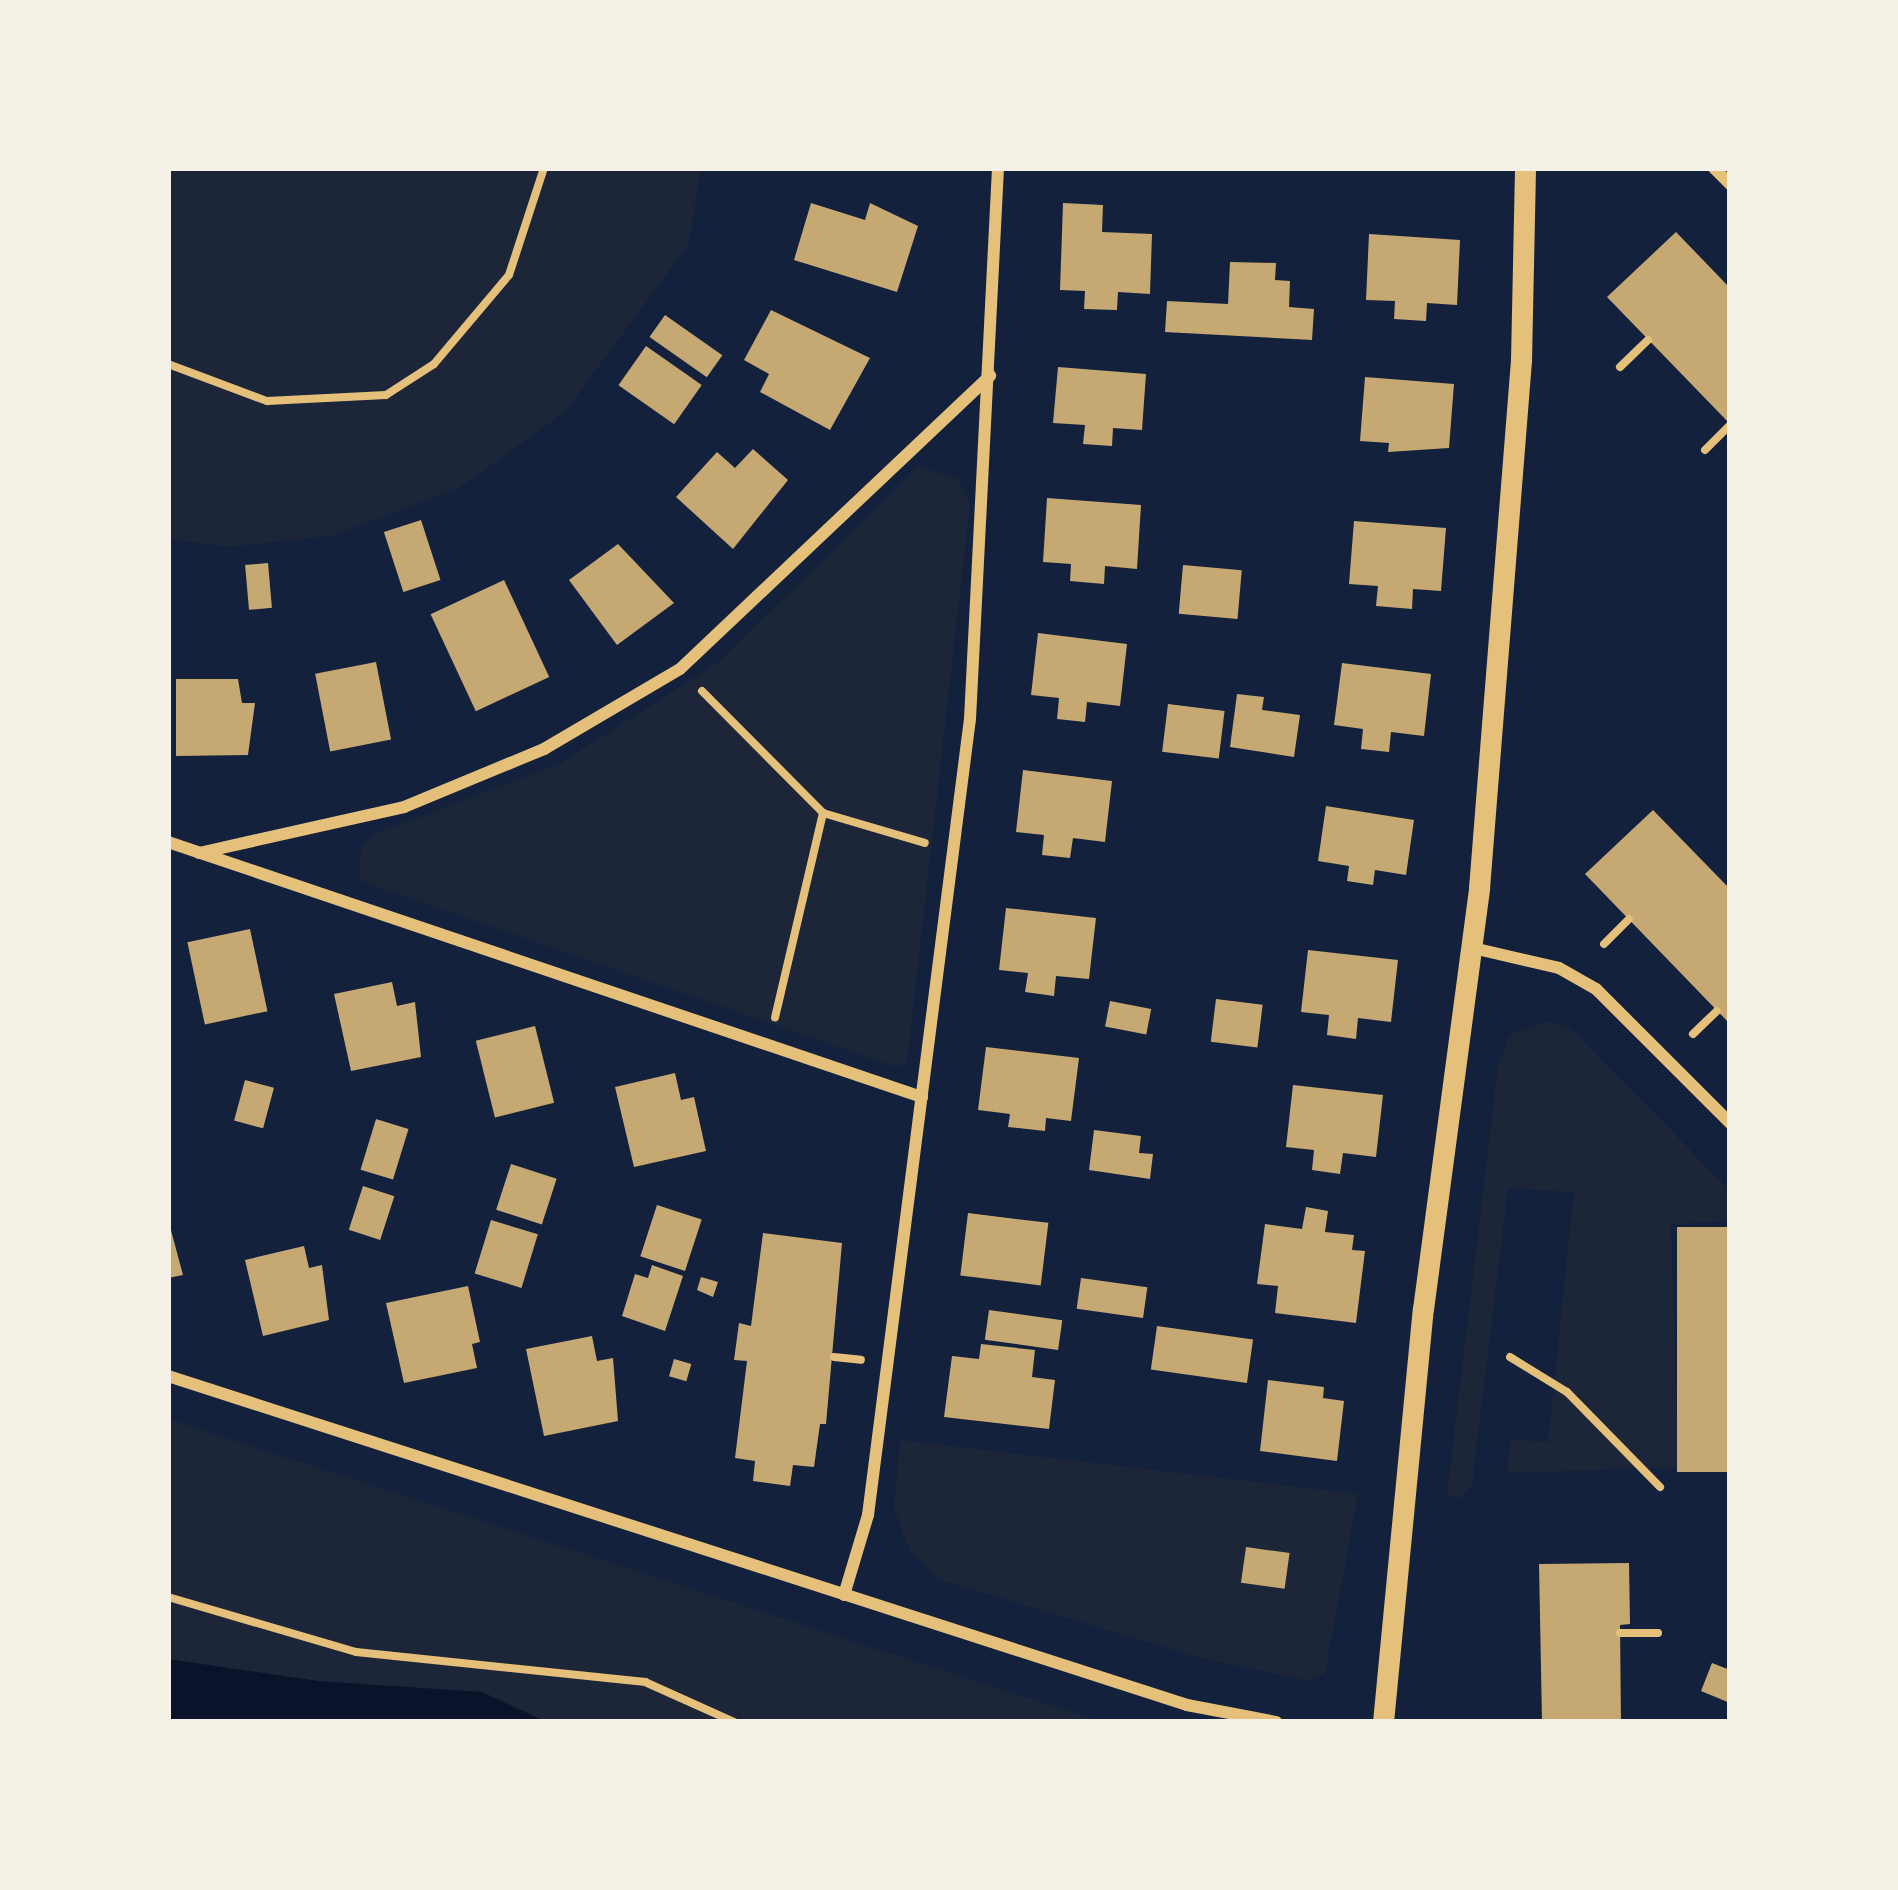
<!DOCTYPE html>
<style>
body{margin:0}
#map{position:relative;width:1898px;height:1890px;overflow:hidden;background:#14213d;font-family:Barlow,sans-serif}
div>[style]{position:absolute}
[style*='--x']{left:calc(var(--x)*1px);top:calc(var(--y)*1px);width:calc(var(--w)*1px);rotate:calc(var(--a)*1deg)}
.green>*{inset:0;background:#1d2539}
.water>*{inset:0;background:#0b132b}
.building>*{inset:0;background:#c6a872;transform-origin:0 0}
.path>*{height:8px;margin:-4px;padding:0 4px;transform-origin:4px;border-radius:4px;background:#e5c07b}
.minor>*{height:12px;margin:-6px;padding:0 6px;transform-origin:6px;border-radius:6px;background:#e5c07b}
.tertiary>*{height:21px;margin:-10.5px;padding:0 10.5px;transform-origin:10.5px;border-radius:10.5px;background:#e5c07b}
span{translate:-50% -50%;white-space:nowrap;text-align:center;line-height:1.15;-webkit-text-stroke:9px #f6f1e7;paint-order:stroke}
.frame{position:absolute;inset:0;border:171px solid #f6f1e7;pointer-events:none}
</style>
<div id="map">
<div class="green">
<div style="clip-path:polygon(168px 168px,701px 168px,689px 244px,565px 412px,459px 488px,335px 535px,228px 547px,168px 539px)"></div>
<div style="clip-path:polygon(919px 466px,958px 479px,970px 504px,907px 1062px,896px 1067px,360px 881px,361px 846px,375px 834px,561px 763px,719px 662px)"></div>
<div style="clip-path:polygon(1551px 1021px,1573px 1030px,1730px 1191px,1730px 1221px,1671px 1224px,1678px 1467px,1507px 1473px,1510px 1440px,1548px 1442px,1574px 1192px,1508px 1188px,1472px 1484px,1462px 1498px,1447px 1495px,1498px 1067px,1510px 1034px)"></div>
<div style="clip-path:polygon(168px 1419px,1102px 1722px,168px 1722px)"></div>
<div style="clip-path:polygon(900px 1440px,1358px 1494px,1325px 1673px,1308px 1681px,1198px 1657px,938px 1579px,910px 1551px,894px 1509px)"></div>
</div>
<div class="water">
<div style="clip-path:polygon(168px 1659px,318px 1681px,482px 1692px,547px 1722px,168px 1722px)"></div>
</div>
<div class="building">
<div style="clip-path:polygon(811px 203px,865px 220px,870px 203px,918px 226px,897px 292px,794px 260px)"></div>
<div style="clip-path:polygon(1063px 203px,1103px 205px,1102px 232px,1152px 234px,1150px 294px,1118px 292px,1117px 310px,1084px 309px,1085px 291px,1060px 290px)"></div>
<div style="clip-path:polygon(1676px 232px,1730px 288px,1730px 424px,1607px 297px)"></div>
<div style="clip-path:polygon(1369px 234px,1460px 240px,1457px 305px,1427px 303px,1426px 321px,1394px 319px,1395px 301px,1366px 300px)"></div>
<div style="clip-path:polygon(1230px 262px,1276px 263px,1275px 280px,1290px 281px,1289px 307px,1314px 309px,1312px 340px,1165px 332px,1167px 301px,1228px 304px)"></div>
<div style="clip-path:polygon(771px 310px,870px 358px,830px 430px,760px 392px,769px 374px,744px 360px)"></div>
<div style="left:665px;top:315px;width:70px;height:27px;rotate:35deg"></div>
<div style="left:646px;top:346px;width:68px;height:48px;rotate:35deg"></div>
<div style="clip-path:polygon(1058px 367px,1146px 374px,1142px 430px,1113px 428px,1112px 446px,1083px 444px,1085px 425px,1053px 423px)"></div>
<div style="clip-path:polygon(1365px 377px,1454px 384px,1449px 448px,1388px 452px,1389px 443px,1360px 441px)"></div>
<div style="clip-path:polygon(753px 449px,788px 480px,733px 549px,676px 497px,717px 452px,735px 468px)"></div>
<div style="clip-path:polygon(1047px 498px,1141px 505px,1137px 569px,1105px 566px,1104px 584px,1070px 581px,1071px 564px,1043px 562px)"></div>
<div style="left:421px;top:520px;width:63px;height:39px;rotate:72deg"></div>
<div style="clip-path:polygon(1354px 521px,1446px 528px,1441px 591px,1413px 589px,1412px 609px,1376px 606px,1378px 586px,1349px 584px)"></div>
<div style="clip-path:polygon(618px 544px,674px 603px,617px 645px,569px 580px)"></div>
<div style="left:268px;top:563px;width:45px;height:23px;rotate:85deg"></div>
<div style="left:1183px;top:565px;width:59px;height:49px;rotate:5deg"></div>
<div style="left:504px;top:580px;width:107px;height:81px;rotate:65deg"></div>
<div style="clip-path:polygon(1038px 633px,1127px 644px,1120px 706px,1087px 702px,1085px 722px,1057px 719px,1059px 698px,1031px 695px)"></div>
<div style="left:376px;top:662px;width:79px;height:62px;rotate:79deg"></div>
<div style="clip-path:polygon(1342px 663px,1431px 674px,1424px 736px,1391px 732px,1389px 752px,1361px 749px,1363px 729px,1334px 725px)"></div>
<div style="clip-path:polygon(176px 679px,238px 679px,242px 703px,255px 703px,248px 755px,176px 756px)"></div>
<div style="clip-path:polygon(1237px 694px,1264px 697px,1262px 710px,1300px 715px,1294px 757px,1230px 747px)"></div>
<div style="left:1168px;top:704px;width:57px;height:48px;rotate:7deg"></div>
<div style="clip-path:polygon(1023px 770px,1112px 781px,1105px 842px,1073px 838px,1070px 858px,1042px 855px,1044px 835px,1016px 832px)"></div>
<div style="clip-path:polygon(1326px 806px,1414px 820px,1406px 875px,1375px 870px,1373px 885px,1347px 881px,1349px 866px,1318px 861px)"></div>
<div style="clip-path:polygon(1653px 810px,1730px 889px,1730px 1024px,1585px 874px)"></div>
<div style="clip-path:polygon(1006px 908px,1096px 918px,1089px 979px,1056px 976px,1054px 996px,1025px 992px,1028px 973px,999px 970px)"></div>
<div style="left:250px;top:929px;width:84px;height:64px;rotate:78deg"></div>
<div style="clip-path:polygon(1308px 950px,1398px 960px,1391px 1022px,1358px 1018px,1356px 1039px,1327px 1035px,1329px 1015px,1301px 1012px)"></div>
<div style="clip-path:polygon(392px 982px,397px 1006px,415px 1002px,421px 1057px,351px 1071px,334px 994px)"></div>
<div style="left:1216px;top:999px;width:47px;height:43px;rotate:7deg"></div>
<div style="left:1110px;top:1001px;width:42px;height:26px;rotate:11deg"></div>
<div style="left:535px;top:1026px;width:79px;height:61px;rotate:76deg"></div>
<div style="clip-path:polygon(986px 1047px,1079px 1058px,1071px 1121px,1046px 1118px,1045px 1131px,1008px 1127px,1010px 1114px,978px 1110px)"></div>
<div style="clip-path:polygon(675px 1073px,681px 1100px,694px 1097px,706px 1151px,634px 1167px,615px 1087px)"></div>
<div style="left:245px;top:1080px;width:30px;height:42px;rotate:15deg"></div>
<div style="clip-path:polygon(1293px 1085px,1383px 1095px,1376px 1157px,1343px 1153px,1340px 1174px,1312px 1170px,1314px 1150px,1286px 1147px)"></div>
<div style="left:376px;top:1119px;width:34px;height:53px;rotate:17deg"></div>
<div style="clip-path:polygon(1094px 1130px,1141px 1136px,1139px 1153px,1153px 1154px,1150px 1179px,1089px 1170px)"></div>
<div style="left:511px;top:1164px;width:48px;height:48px;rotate:18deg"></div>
<div style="left:363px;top:1186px;width:33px;height:46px;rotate:18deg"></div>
<div style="left:657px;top:1205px;width:47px;height:54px;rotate:18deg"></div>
<div style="clip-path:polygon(1306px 1207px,1328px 1211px,1325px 1232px,1354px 1235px,1352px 1250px,1365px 1251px,1356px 1323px,1275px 1313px,1278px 1286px,1257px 1284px,1265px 1224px,1302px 1229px)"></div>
<div style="left:968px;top:1213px;width:81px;height:63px;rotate:7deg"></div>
<div style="clip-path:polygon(168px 1219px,183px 1275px,168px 1278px)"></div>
<div style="left:491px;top:1220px;width:49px;height:56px;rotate:17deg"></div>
<div style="left:1730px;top:1227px;width:245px;height:53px;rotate:90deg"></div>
<div style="clip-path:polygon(763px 1233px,842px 1243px,826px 1424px,820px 1424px,814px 1467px,793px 1465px,790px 1486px,753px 1481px,755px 1461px,735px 1458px,747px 1361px,734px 1360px,739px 1323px,751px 1326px)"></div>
<div style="clip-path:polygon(304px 1246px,309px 1268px,322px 1265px,329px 1320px,263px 1336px,245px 1260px)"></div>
<div style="clip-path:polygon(652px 1265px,683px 1276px,665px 1331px,622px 1316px,635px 1274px,648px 1278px)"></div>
<div style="clip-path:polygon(701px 1277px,718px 1282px,713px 1297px,697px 1290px)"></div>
<div style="left:1081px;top:1278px;width:67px;height:31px;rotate:8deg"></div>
<div style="clip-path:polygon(468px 1286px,480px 1342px,472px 1344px,477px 1368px,404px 1383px,386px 1303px)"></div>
<div style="left:989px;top:1310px;width:74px;height:30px;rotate:8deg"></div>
<div style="left:1157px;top:1326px;width:97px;height:44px;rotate:8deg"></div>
<div style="clip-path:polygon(592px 1336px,597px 1361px,613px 1358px,618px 1421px,544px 1436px,526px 1349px)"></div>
<div style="clip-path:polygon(981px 1344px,1035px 1350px,1032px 1377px,1055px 1380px,1049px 1429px,944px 1417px,952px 1356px,979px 1359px)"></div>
<div style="left:674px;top:1359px;width:18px;height:18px;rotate:16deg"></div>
<div style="clip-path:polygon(1268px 1380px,1324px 1387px,1323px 1398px,1344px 1401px,1337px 1461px,1260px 1451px)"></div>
<div style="left:1246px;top:1547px;width:44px;height:36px;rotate:8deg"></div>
<div style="clip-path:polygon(1629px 1563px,1630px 1624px,1620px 1625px,1621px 1722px,1542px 1722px,1539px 1564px)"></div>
<div style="clip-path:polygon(1712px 1663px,1730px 1670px,1730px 1703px,1701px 1691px)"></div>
</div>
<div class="path">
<div style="--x:168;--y:364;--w:106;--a:20.5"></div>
<div style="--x:267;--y:401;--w:119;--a:-2.9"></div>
<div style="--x:386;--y:395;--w:57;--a:-32.9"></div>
<div style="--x:434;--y:364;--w:116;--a:-49.9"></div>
<div style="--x:509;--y:275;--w:113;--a:-71.9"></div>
<div style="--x:1620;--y:367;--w:39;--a:-44"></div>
<div style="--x:1705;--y:450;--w:35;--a:-45"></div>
<div style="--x:702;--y:691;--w:172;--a:45.2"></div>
<div style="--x:823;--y:813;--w:210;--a:103.2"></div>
<div style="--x:823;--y:813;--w:106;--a:16.4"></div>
<div style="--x:1604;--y:944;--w:35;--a:-45"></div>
<div style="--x:1693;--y:1034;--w:33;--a:-44"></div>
<div style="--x:834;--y:1357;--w:27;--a:6"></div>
<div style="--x:1510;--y:1357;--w:67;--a:31.6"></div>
<div style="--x:1567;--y:1392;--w:133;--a:45.6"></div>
<div style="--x:168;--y:1597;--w:196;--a:16.3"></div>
<div style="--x:356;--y:1652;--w:291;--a:5.9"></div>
<div style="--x:645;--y:1682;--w:98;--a:24.2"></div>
<div style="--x:1620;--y:1633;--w:38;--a:0"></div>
</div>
<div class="minor">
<div style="--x:1714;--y:168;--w:23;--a:45"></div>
<div style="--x:168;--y:842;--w:796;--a:18.69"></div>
<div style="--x:199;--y:853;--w:210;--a:-12.6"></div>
<div style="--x:404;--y:807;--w:152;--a:-22.5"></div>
<div style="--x:544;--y:749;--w:158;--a:-30.5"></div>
<div style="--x:680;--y:669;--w:427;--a:-43.4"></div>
<div style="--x:1473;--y:948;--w:88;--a:13.1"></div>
<div style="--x:1559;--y:968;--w:43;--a:29.6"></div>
<div style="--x:1596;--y:989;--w:190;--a:45"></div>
<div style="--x:168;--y:1376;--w:1071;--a:17.89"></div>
<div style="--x:1187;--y:1705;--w:91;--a:10.8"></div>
<div style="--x:844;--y:1595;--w:84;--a:-73.3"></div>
<div style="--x:868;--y:1515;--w:803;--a:-82.7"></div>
<div style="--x:970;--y:719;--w:552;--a:-87.09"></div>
</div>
<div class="tertiary">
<div style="--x:1383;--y:1722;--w:415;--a:-84.5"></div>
<div style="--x:1423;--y:1309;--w:425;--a:-82.4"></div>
<div style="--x:1479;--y:888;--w:530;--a:-85.45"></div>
<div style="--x:1521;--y:360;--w:192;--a:-88.8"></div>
</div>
<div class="frame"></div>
</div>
